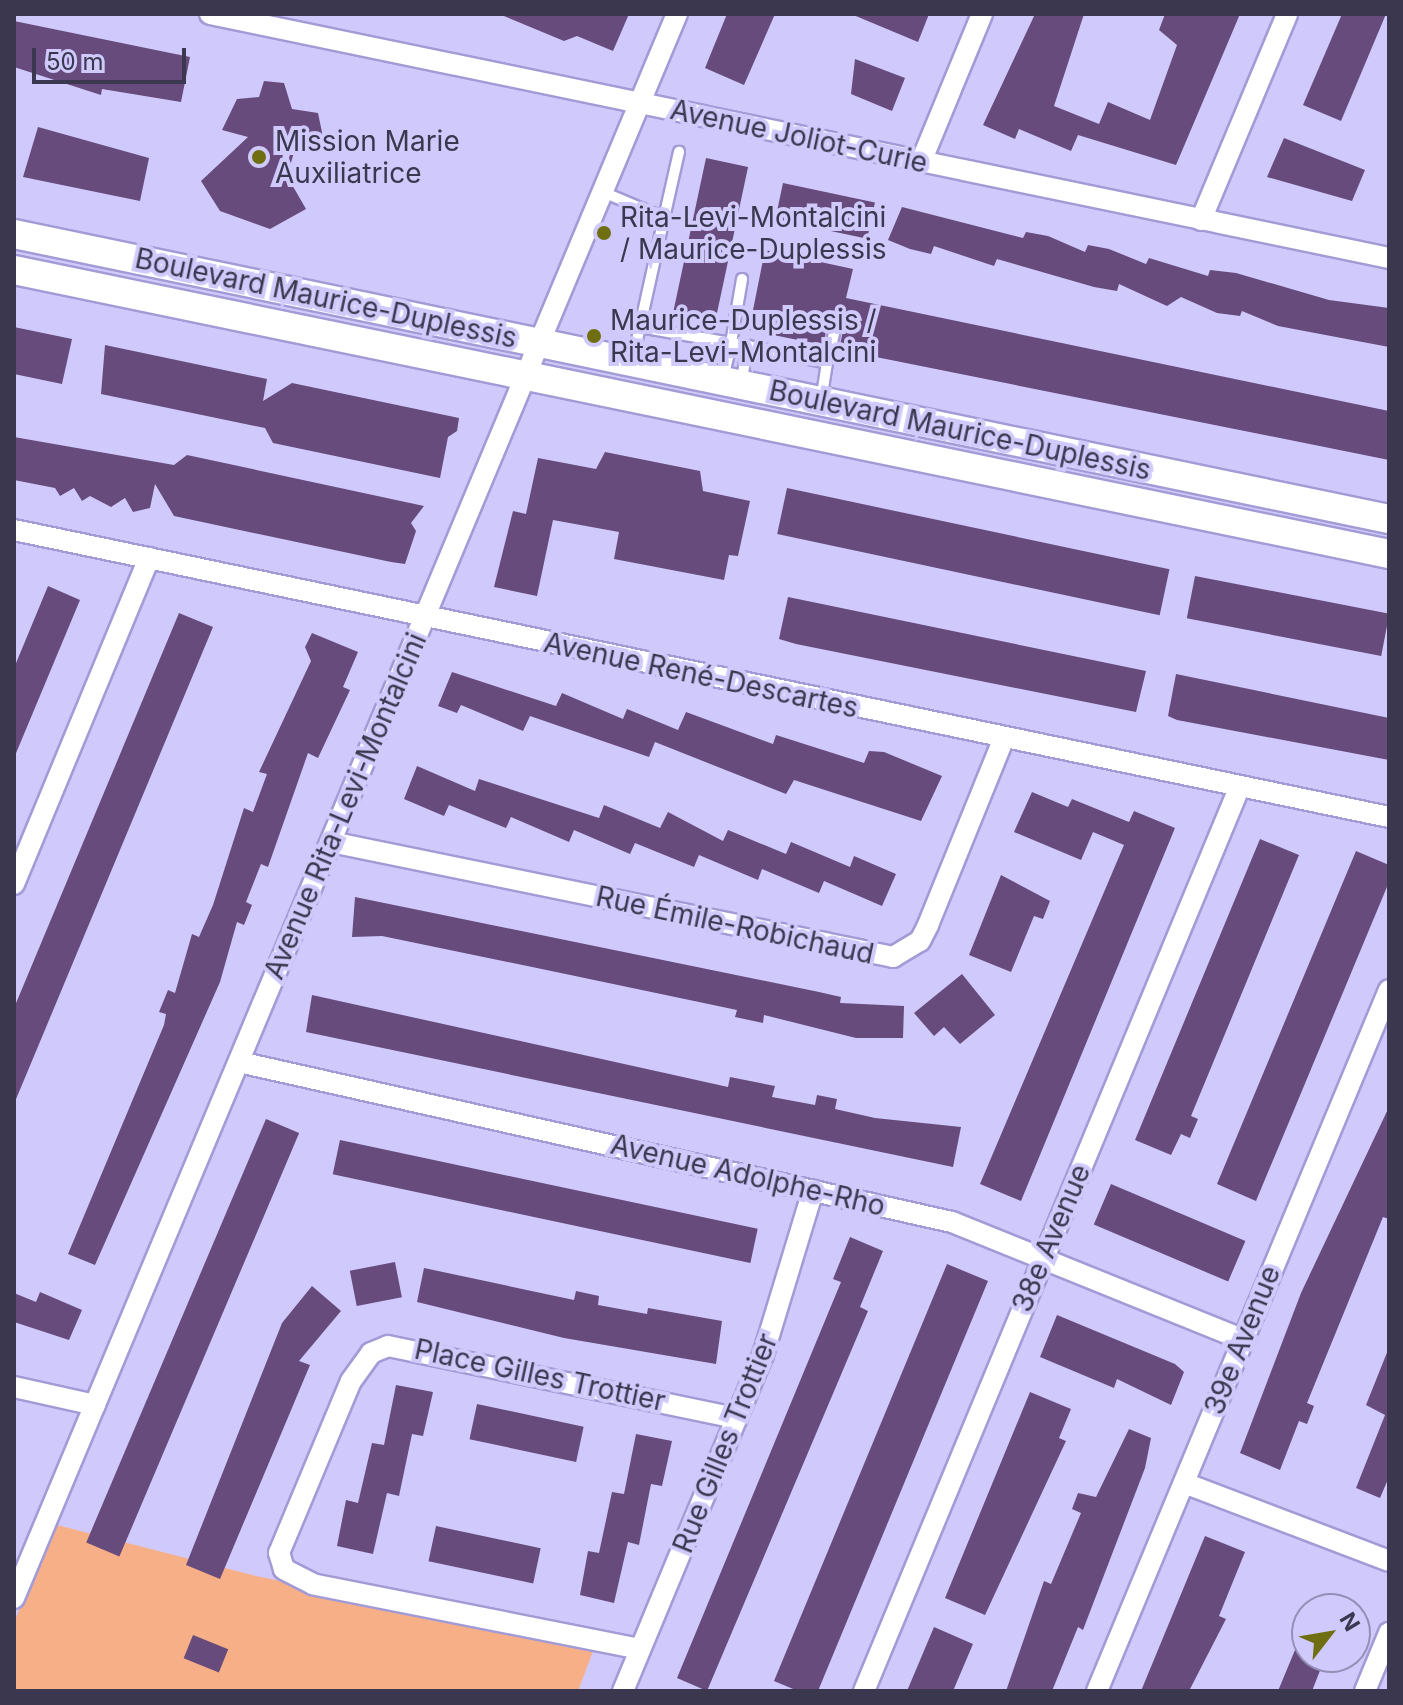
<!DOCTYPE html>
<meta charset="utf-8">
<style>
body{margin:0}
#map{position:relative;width:1403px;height:1705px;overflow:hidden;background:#cfcafb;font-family:Inter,sans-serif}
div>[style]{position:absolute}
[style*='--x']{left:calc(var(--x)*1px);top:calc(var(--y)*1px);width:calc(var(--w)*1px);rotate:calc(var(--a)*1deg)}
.green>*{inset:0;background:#f7af87}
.building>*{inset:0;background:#674b7d;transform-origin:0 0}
.roads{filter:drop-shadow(2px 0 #a29bd6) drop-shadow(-2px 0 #a29bd6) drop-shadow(0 2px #a29bd6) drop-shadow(0 -2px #a29bd6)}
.lane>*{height:10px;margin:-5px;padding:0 5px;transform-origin:5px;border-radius:5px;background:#fff}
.street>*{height:20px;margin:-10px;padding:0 10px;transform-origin:10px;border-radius:10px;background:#fff}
.secondary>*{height:28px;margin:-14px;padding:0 14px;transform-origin:14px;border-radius:14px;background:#fff}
.dots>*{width:22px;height:22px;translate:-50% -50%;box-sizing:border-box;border:4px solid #cfcafb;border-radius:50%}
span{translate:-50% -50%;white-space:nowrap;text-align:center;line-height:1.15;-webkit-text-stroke:8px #cfcafb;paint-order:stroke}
.street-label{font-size:28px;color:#3a374f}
.poi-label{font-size:28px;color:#3a374f}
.left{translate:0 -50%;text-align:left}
.frame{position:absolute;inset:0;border:16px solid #3a374f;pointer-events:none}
.north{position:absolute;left:1291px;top:1593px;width:80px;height:80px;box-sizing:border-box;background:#cfcafb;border:2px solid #938fb6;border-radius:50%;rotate:59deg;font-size:22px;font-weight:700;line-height:32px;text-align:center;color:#3a374f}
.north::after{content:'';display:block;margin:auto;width:28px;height:36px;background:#6f6f11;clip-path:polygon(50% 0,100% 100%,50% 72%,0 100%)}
.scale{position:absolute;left:32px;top:48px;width:154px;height:36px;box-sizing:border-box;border:4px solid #3a374f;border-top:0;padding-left:10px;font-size:24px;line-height:28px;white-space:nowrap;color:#3a374f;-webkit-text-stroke:6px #cfcafb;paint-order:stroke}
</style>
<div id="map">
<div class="green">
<div style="clip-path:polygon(57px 1525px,256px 1576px,595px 1646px,578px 1691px,14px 1691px,14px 1622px)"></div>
</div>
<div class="building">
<div style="clip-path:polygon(499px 14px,629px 14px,613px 51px,577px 36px,564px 41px)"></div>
<div style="clip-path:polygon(727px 14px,775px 14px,744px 85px,705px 68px)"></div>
<div style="clip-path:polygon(851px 14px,929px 14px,918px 42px)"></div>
<div style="clip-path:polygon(1035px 14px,1084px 14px,1054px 106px,1099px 124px,1108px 102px,1150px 120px,1177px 45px,1159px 30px,1165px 14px,1240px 14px,1176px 165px,1078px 135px,1071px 151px,1019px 129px,1015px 139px,983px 125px)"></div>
<div style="clip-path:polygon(1342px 14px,1386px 14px,1341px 121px,1303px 105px)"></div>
<div style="clip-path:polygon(14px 21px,190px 57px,181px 102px,102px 89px,101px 95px,14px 67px)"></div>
<div style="clip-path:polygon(855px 59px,905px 78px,892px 111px,851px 94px)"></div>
<div style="clip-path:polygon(264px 81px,284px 83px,292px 109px,318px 113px,323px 137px,298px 139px,287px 176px,306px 209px,270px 229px,220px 211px,201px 181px,248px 137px,222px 130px,237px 99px,259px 97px)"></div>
<div style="clip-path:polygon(38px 127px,149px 158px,140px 201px,23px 177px)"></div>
<div style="clip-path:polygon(1284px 138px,1365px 170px,1352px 201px,1267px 177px)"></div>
<div style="left:706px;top:158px;width:43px;height:156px;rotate:12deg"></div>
<div style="left:783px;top:183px;width:94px;height:37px;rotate:12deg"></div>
<div style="clip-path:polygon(902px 207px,1023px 238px,1026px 232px,1048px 236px,1085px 252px,1088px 245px,1109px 249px,1146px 264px,1149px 258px,1208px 276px,1210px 270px,1236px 273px,1329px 300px,1389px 308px,1389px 347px,1278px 326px,1242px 311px,1240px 316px,1217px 313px,1181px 297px,1167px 306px,1119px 284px,1117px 291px,1094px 287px,997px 259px,994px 266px,934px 246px,931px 254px,910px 249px,888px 240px)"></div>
<div style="clip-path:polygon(765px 250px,853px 269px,846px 298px,1389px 411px,1389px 460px,846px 351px,839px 349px,846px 318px,839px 309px,830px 314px,823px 345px,749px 330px)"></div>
<div style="clip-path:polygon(14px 327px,72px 339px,62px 384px,14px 374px)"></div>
<div style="clip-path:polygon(105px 345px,267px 379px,263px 401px,292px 383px,459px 418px,457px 431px,448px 437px,440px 478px,273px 443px,265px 428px,101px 394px)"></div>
<div style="clip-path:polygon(14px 437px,174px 465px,187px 455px,424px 506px,411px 523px,416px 531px,405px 564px,391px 562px,174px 516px,155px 484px,150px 508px,133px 512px,125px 498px,111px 507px,90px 496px,82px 501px,74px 488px,60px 496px,55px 488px,14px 480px)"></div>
<div style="clip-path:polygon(605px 452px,700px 471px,703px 491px,750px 501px,738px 556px,729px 555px,724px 580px,614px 559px,619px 532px,553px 520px,537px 596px,494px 587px,513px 511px,526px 514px,538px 458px,596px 469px)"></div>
<div style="left:787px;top:488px;width:391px;height:47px;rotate:12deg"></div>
<div style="left:1195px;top:576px;width:198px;height:43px;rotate:11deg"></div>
<div style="clip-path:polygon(48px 586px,80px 600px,14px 758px,14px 668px)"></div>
<div style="clip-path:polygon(788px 597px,1146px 671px,1136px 712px,796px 644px,779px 639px)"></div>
<div style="clip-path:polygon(179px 613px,213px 627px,14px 1104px,14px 1008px)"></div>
<div style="clip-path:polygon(312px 633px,358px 652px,343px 687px,350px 690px,318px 758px,308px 753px,268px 867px,261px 864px,246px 902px,252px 905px,244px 925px,237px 922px,220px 982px,95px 1265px,68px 1254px,164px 1025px,166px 1014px,159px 1012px,168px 990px,175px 993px,192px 934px,199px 937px,213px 905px,244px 808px,253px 812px,267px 774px,259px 772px,311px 661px,305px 647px)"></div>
<div style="clip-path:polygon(452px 672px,556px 706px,562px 693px,623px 719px,627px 709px,678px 730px,686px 712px,773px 744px,776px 735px,864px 763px,869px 751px,884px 752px,942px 776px,921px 821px,794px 780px,786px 794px,655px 742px,649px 757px,530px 716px,523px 731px,461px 705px,457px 713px,438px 706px)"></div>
<div style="clip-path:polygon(1176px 674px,1389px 718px,1389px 760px,1177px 720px,1168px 716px)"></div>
<div style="clip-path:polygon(417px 766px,475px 791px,479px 779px,599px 818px,604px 805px,660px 828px,668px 812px,723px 841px,728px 830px,786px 854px,791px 842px,850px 867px,854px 856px,896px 874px,882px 906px,824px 881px,819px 893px,762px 869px,758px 880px,699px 855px,694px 867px,635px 843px,630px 854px,574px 830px,569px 842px,511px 817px,506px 828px,449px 805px,444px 816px,404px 799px)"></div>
<div style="clip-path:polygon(1032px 792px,1068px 807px,1072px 799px,1129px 822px,1134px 811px,1175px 828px,1021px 1201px,980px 1184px,1124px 845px,1093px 832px,1081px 860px,1014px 832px)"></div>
<div style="clip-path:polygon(1260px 839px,1299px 855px,1191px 1116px,1198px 1119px,1190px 1138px,1181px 1134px,1171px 1155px,1135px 1140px)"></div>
<div style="clip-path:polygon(1356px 851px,1389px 865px,1389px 882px,1256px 1201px,1217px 1184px)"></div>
<div style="clip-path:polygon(1001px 875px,1050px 901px,1043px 919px,1034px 916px,1011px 972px,969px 955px)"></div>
<div style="clip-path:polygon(355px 897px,819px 992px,841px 997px,840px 1003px,904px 1006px,903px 1038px,856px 1038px,764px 1015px,763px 1023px,735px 1017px,737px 1010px,537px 968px,382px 936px,352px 937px)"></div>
<div style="clip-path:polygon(962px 974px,995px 1015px,960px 1044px,944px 1027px,934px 1036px,914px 1013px)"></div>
<div style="clip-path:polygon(312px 995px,728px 1087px,730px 1077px,775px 1086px,772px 1097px,815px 1105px,817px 1095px,837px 1099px,835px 1109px,875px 1118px,961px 1127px,953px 1167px,306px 1032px)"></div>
<div style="clip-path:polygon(1389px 1107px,1389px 1219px,1383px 1217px,1307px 1403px,1314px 1406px,1307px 1424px,1299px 1421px,1280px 1470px,1240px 1453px,1301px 1293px)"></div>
<div style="left:266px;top:1119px;width:36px;height:460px;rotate:23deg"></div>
<div style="left:340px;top:1140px;width:427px;height:35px;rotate:12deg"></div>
<div style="left:1111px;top:1184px;width:146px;height:44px;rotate:23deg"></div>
<div style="clip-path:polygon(850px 1237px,883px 1251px,860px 1307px,868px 1311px,707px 1691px,677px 1678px,841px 1282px,833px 1279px)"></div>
<div style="left:395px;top:1262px;width:36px;height:46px;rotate:79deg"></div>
<div style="clip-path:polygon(947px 1264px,988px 1281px,818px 1691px,798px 1691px,774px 1681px)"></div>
<div style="clip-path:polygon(424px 1268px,574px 1300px,576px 1291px,599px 1296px,598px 1305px,647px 1314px,648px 1308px,722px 1321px,716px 1364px,564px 1338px,417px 1302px)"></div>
<div style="clip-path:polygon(312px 1286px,341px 1311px,299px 1361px,310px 1365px,220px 1579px,186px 1565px,282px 1323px)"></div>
<div style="clip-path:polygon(40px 1292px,82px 1310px,69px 1340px,14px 1322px,14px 1293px,36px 1302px)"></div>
<div style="clip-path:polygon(1057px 1315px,1175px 1364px,1184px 1372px,1171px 1405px,1117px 1379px,1114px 1388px,1040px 1357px)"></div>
<div style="clip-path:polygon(1388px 1350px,1389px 1477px,1380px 1498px,1356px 1488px,1385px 1415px,1366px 1405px)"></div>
<div style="clip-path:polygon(396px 1385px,433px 1392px,423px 1436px,412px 1434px,399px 1496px,387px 1493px,373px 1554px,337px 1546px,346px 1500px,358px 1503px,372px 1443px,384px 1445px)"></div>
<div style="clip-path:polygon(1030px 1392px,1071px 1409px,1059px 1438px,1066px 1441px,985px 1615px,945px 1598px)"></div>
<div style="left:477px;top:1404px;width:109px;height:36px;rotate:12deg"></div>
<div style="clip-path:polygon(1129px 1429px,1151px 1438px,1145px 1468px,1083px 1630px,1078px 1627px,1052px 1691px,1006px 1691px,1044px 1581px,1051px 1584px,1081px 1513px,1072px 1509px,1078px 1493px,1096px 1497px)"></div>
<div style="clip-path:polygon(636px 1434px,672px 1441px,662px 1486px,651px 1484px,639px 1545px,628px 1542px,614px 1603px,580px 1595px,588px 1551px,599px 1553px,612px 1492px,624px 1494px)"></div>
<div style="left:436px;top:1526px;width:107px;height:36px;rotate:12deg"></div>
<div style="clip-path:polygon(1205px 1536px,1245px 1552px,1219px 1616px,1226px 1619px,1189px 1691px,1141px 1691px)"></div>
<div style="clip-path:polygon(1307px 1621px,1307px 1663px,1321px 1668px,1312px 1691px,1278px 1691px)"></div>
<div style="clip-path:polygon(934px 1627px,973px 1644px,953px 1691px,907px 1691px)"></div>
<div style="left:193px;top:1635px;width:38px;height:25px;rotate:22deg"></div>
</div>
<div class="roads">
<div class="lane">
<div style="--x:603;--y:192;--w:66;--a:23.1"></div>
<div style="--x:664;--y:218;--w:148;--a:102.5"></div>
<div style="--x:664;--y:218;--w:68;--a:-77.2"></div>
<div style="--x:640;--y:327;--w:92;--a:10"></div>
<div style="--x:731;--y:343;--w:65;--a:-80.2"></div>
<div style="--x:827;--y:363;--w:47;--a:-76.6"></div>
<div style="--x:723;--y:379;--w:37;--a:-77"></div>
<div style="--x:731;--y:343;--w:17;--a:10"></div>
<div style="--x:748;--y:346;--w:81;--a:12.1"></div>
<div style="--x:827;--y:363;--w:36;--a:99"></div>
<div style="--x:741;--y:383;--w:38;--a:-79"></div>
</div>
<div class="street">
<div style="--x:210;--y:14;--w:1204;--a:11.69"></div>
<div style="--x:921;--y:162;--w:160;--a:-67.6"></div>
<div style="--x:1201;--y:220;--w:223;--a:-67.3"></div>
<div style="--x:14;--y:530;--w:1405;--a:11.79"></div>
<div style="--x:331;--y:842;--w:574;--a:11.56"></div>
<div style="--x:893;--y:957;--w:31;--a:-31"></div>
<div style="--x:920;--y:941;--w:18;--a:-63"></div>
<div style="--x:928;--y:925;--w:202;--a:-67.9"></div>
<div style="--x:14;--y:884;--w:353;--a:-67.5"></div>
<div style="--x:239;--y:1062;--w:731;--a:12.65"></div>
<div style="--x:952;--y:1222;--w:312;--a:22"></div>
<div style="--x:14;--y:1387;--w:83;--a:12.5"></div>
<div style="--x:1184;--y:1483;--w:219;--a:20.8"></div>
<div style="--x:14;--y:1598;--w:1717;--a:-67.29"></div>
<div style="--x:640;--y:1649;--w:333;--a:-168.8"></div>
<div style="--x:313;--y:1584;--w:33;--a:-153"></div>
<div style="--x:284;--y:1569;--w:17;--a:-107"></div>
<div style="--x:279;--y:1553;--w:186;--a:-67.3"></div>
<div style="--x:351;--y:1381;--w:34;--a:-54"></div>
<div style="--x:371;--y:1353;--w:18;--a:-22"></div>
<div style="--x:388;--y:1346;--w:356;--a:11.7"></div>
<div style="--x:623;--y:1691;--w:364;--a:-67.4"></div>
<div style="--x:763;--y:1355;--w:172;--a:-73.1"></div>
<div style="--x:864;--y:1691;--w:980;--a:-67.44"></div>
<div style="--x:1097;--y:1691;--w:759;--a:-67.39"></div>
<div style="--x:1365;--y:1691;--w:63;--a:-67.5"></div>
</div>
<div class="secondary">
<div style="--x:14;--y:234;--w:1404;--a:11.71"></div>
<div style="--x:14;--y:270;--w:1404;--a:11.67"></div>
</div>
</div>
<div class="dots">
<div style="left:259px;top:157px;background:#6f6f11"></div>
<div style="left:604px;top:233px;background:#6f6f11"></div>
<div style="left:594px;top:336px;background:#6f6f11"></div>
</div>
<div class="street-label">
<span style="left:799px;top:136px;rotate:12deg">Avenue Joliot-Curie</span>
<span style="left:326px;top:298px;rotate:12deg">Boulevard Maurice-Duplessis</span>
<span style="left:960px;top:430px;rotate:12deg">Boulevard Maurice-Duplessis</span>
<span style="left:701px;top:675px;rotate:12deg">Avenue René-Descartes</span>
<span style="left:345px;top:806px;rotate:-67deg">Avenue Rita-Levi-Montalcini</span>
<span style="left:735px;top:925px;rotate:12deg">Rue Émile-Robichaud</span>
<span style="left:748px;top:1175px;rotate:13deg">Avenue Adolphe-Rho</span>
<span style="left:1051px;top:1238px;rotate:-67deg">38e Avenue</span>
<span style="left:1242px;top:1340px;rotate:-68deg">39e Avenue</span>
<span style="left:540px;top:1375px;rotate:12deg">Place Gilles Trottier</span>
<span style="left:725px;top:1443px;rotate:-68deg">Rue Gilles Trottier</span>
</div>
<div class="poi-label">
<span class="left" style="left:275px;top:157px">Mission Marie<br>Auxiliatrice</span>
<span class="left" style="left:620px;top:233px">Rita-Levi-Montalcini<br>/ Maurice-Duplessis</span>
<span class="left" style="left:610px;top:336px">Maurice-Duplessis /<br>Rita-Levi-Montalcini</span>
</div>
<div class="frame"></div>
<div class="north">N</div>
<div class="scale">50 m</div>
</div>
